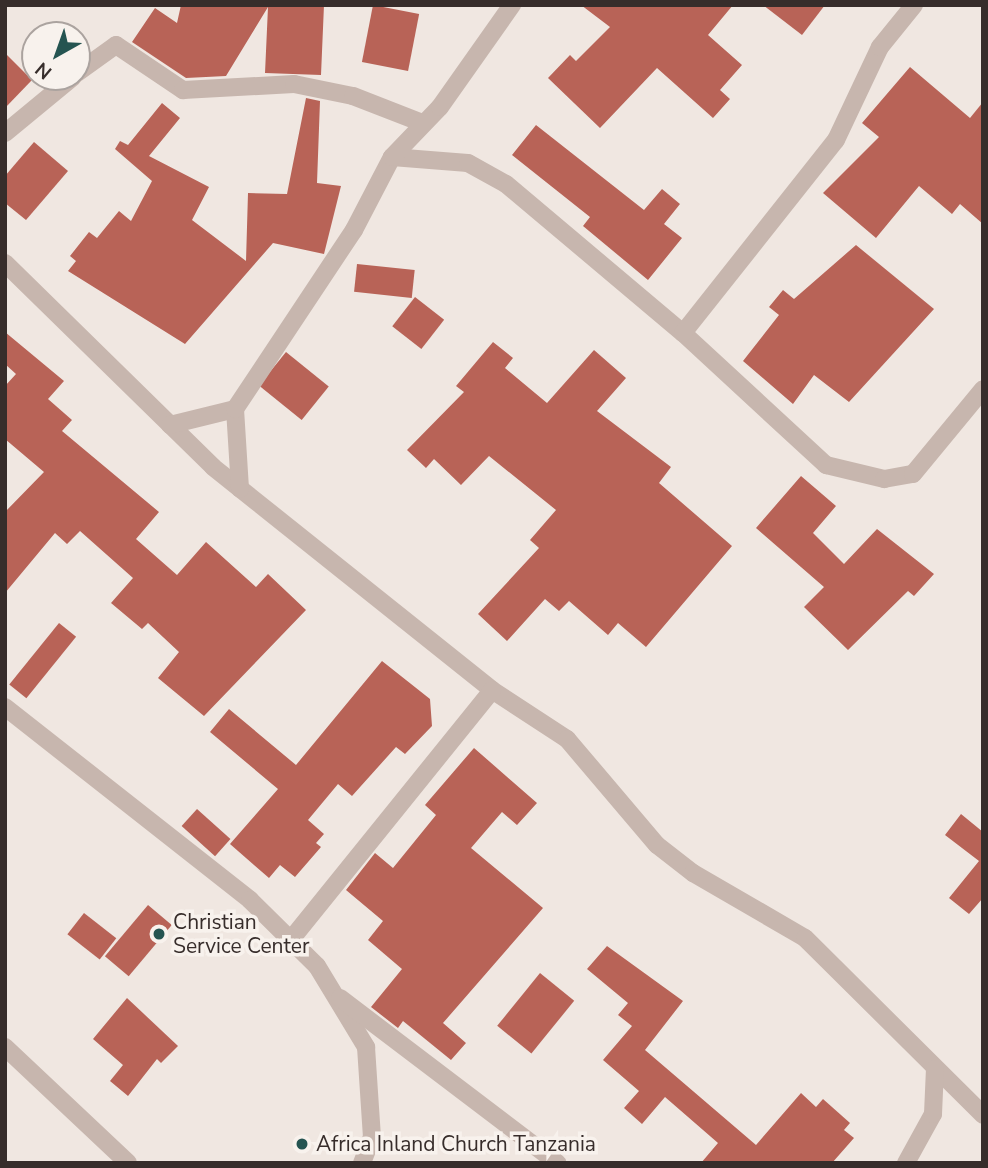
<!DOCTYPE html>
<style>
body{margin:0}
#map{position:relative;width:988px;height:1168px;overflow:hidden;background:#f0e7e1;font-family:"Nunito Sans",sans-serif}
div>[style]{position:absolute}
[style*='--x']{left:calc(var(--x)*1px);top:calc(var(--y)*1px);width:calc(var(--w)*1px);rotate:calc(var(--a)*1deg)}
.building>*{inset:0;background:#b86357;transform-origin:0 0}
.minor>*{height:18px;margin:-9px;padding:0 9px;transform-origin:9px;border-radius:9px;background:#c7b6ae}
.dots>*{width:19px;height:19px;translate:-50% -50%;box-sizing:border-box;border:4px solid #f8f2ed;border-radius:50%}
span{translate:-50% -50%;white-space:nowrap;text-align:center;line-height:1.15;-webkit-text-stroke:7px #f8f2ed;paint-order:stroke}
.poi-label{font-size:21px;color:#372d2b}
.left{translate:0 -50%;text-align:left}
.frame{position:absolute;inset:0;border:7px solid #372d2b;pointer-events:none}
.north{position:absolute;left:21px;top:21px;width:70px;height:70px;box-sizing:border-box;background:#f8f2ed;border:2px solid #aba39f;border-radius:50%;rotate:220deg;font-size:19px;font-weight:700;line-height:28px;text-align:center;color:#372d2b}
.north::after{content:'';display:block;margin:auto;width:24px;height:32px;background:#255451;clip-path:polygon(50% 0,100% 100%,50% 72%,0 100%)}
</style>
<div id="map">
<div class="building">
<div style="clip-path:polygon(181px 5px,324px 5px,321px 75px,265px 73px,268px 7px,226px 76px,186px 78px,132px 42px,155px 8px,177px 23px)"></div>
<div style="left:373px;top:5px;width:47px;height:58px;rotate:11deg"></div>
<div style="clip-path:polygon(581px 5px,733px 5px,708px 35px,742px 65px,720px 90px,730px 99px,713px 118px,657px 68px,600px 128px,548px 78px,570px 55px,576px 61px,610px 27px)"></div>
<div style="clip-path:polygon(763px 5px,825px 5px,802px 35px)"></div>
<div style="clip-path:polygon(5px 53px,32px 80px,5px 108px)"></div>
<div style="clip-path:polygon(910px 67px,970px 118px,983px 102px,983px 224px,960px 204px,952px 214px,919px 186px,876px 238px,823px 193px,879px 137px,862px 123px)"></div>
<div style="clip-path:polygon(306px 98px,320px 101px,317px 183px,341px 186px,324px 254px,273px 243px,185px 344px,68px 271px,76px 261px,70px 256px,89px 232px,97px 238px,119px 211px,131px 221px,152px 181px,115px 149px,120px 141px,128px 145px,162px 103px,180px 118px,149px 156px,209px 187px,192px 220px,246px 261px,248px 193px,287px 194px)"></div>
<div style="clip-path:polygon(536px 125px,644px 210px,662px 189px,680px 204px,664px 224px,682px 238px,648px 280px,583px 226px,590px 217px,512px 155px)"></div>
<div style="clip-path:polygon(34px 142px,68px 171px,26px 220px,5px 203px,5px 176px)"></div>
<div style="clip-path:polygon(856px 245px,934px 309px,849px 402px,814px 375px,793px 404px,743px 361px,779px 315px,769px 307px,783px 290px,794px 299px)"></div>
<div style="left:357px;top:264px;width:58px;height:28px;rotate:6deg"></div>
<div style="left:415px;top:297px;width:37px;height:37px;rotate:38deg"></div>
<div style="clip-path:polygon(5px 332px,64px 381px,48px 399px,72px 420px,62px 431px,159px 512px,136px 539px,177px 575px,206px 542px,256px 587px,268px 574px,306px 610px,204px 716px,158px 678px,179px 652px,148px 623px,142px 629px,111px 603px,133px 578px,80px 531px,67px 544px,55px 533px,5px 593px,5px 512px,44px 472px,5px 439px,5px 386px,16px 374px,5px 364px)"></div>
<div style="clip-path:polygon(493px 342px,513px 358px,505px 368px,547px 403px,594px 350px,626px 378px,597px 411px,671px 467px,659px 483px,732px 546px,646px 647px,618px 623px,608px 635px,569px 601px,559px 611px,545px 599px,507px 641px,478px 614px,539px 548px,530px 540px,556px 510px,489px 456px,461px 485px,434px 459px,426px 468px,407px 450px,464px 392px,456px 386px)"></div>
<div style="left:286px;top:352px;width:55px;height:43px;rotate:39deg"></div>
<div style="clip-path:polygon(801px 476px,836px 506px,813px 533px,844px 564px,877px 529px,934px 574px,914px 596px,908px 591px,848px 650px,804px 607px,824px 587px,756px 528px)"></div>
<div style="left:59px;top:623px;width:22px;height:79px;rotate:39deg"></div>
<div style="clip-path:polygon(382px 661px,430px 699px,432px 726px,405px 754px,396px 747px,352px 796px,338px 784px,308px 820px,324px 834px,316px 843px,321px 847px,295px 877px,280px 865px,269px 878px,230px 844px,278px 789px,210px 732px,229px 709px,296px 765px)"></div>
<div style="clip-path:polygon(474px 748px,537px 803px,517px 825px,502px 812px,471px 848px,543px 908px,443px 1023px,466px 1043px,451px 1060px,403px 1021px,398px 1028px,371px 1007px,402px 969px,368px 940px,383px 921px,346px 890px,375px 853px,393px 868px,436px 815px,425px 805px)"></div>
<div style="left:197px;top:809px;width:45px;height:23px;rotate:42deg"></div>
<div style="clip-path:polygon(961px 814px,983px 832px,983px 898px,969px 914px,949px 898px,979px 861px,945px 835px)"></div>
<div style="left:148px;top:905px;width:31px;height:67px;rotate:40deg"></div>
<div style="left:84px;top:913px;width:41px;height:27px;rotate:38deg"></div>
<div style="clip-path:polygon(607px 946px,683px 1001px,645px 1050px,756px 1145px,801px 1093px,816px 1107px,823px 1099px,850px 1123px,844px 1130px,854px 1138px,832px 1163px,701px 1163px,718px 1143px,665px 1097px,642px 1124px,624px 1108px,639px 1091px,603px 1060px,632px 1026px,618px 1015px,628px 1003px,587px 969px)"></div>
<div style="left:540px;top:973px;width:44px;height:68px;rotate:39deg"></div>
<div style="clip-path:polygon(127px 998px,178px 1046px,161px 1063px,157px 1059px,128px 1096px,110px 1081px,123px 1065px,93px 1039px)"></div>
</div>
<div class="minor">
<div style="--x:77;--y:73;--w:48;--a:-35.7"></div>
<div style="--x:116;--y:45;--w:81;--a:33.9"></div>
<div style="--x:183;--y:90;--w:111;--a:-3.1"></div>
<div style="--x:294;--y:84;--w:60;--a:11.5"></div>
<div style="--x:353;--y:96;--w:72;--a:21.2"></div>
<div style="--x:5;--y:133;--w:88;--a:-39.5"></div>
<div style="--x:392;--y:157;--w:76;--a:4.5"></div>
<div style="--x:468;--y:163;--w:43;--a:28.9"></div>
<div style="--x:506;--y:184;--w:231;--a:40.1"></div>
<div style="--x:683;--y:333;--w:195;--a:42.7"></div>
<div style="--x:826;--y:465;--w:60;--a:13.6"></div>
<div style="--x:884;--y:479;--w:29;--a:-10"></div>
<div style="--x:913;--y:474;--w:110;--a:-50.5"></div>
<div style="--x:5;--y:263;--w:291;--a:44.4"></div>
<div style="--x:213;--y:467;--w:357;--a:38.6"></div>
<div style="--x:492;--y:690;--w:90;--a:33.2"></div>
<div style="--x:567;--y:739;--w:139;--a:49.7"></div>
<div style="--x:657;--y:845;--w:46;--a:37.9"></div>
<div style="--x:693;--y:873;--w:129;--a:30.1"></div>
<div style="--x:805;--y:938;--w:251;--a:44.8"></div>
<div style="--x:683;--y:333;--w:246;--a:-51.6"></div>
<div style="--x:836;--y:140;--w:103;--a:-64.7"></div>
<div style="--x:880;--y:47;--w:54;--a:-51"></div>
<div style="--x:235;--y:409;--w:80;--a:86.4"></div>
<div style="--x:170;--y:425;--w:67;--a:-13.8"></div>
<div style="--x:235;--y:409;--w:215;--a:-56.4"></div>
<div style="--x:354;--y:230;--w:82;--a:-62.5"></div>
<div style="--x:392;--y:157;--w:69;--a:-46.2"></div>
<div style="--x:440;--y:107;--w:125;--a:-54.8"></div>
<div style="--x:5;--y:707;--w:312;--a:38.2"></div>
<div style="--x:250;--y:900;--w:94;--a:44.6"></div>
<div style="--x:317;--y:966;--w:95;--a:58.8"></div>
<div style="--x:366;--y:1047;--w:90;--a:86.2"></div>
<div style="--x:372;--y:1137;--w:28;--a:111"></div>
<div style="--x:293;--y:937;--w:317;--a:-51.1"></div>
<div style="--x:340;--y:998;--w:273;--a:37.2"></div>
<div style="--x:5;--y:1047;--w:169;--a:43.3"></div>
<div style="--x:906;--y:1163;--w:56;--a:-61.1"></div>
<div style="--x:933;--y:1114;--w:45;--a:-87.5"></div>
</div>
<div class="dots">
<div style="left:159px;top:934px;background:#255451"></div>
<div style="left:302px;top:1144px;background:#255451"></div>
</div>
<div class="poi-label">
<span class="left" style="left:173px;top:934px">Christian<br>Service Center</span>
<span class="left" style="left:316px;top:1144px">Africa Inland Church Tanzania</span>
</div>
<div class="frame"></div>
<div class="north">N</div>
</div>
